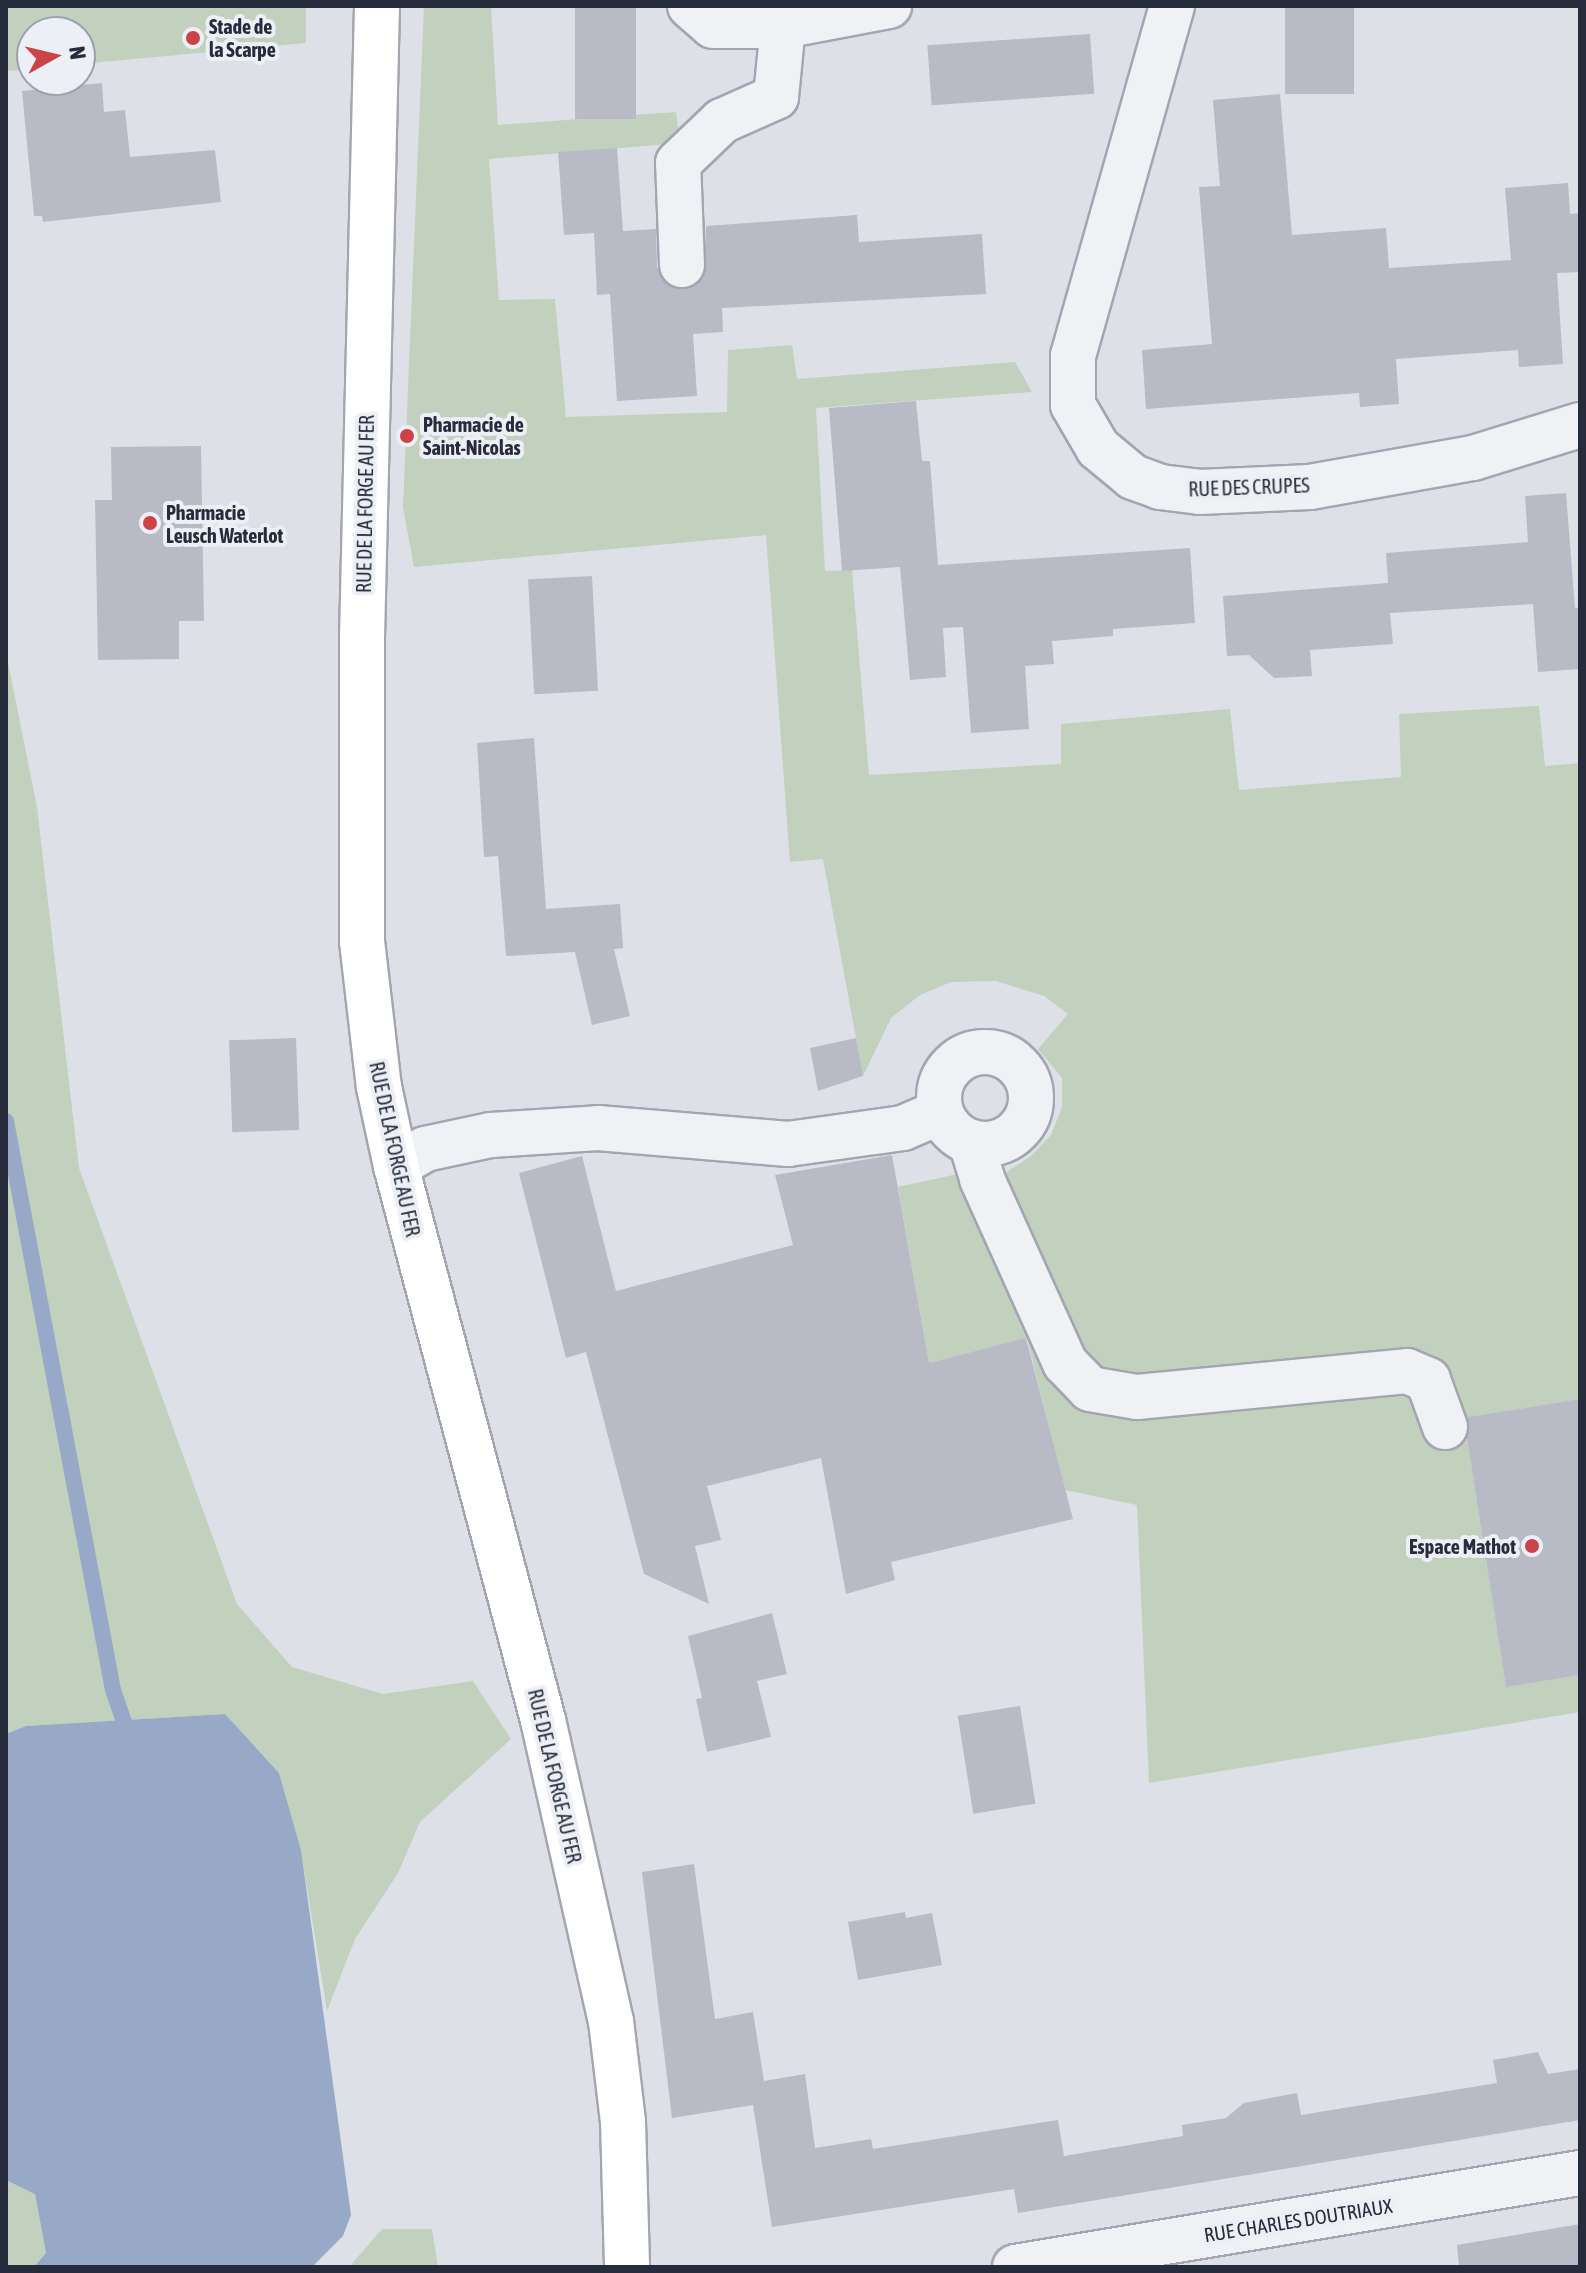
<!DOCTYPE html>
<style>
body{margin:0}
#map{position:relative;width:1586px;height:2273px;overflow:hidden;background:#dde0e7;font-family:"Asap Condensed",sans-serif}
div>[style]{position:absolute}
[style*='--x']{left:calc(var(--x)*1px);top:calc(var(--y)*1px);width:calc(var(--w)*1px);rotate:calc(var(--a)*1deg)}
.green>*{inset:0;background:#c1d1be}
.water>*{inset:0;background:#98a9c7}
.stream>*{height:16px;margin:-8px;padding:0 8px;transform-origin:8px;border-radius:8px;background:#98a9c7}
.building>*{inset:0;background:#b8bbc6;transform-origin:0 0}
.roads{filter:drop-shadow(2px 0 #a3a6b1) drop-shadow(-2px 0 #a3a6b1) drop-shadow(0 2px #a3a6b1) drop-shadow(0 -2px #a3a6b1)}
.minor>*{height:44px;margin:-22px;padding:0 22px;transform-origin:22px;border-radius:22px;background:#f0f1f5}
.minor>.ring{margin:-22px;padding:0;box-sizing:content-box;background:none;border:44px solid #f0f1f5;border-radius:50%}
.major>*{height:44px;margin:-22px;padding:0 22px;transform-origin:22px;border-radius:22px;background:#fff}
.dots>*{width:22px;height:22px;translate:-50% -50%;box-sizing:border-box;border:4px solid #eceff5;border-radius:50%}
span{translate:-50% -50%;white-space:nowrap;text-align:center;line-height:1.15;-webkit-text-stroke:8px #eceff5;paint-order:stroke}
.poi-label{font-size:20px;color:#272c3d;font-weight:700}
.left{translate:0 -50%;text-align:left}
.right{translate:-100% -50%;text-align:right}
.street-label{font-size:20px;color:#272c3d}
.frame{position:absolute;inset:0;border:8px solid #272c3d;pointer-events:none}
.north{position:absolute;left:16px;top:16px;width:80px;height:80px;box-sizing:border-box;background:#eceff5;border:2px solid #9da1ab;border-radius:50%;rotate:82deg;font-size:22px;font-weight:700;line-height:32px;text-align:center;color:#272c3d}
.north::after{content:'';display:block;margin:auto;width:28px;height:36px;background:#cb4347;clip-path:polygon(50% 0,100% 100%,50% 72%,0 100%)}
</style>
<div id="map">
<div class="green">
<div style="clip-path:polygon(6px 6px,306px 6px,306px 43px,80px 64px,80px 32px,32px 32px,32px 69px,6px 71px)"></div>
<div style="clip-path:polygon(424px 6px,491px 6px,498px 125px,676px 112px,680px 143px,489px 159px,499px 300px,555px 299px,566px 417px,727px 412px,728px 350px,792px 345px,797px 379px,1015px 362px,1032px 392px,816px 408px,825px 571px,852px 570px,869px 775px,1061px 764px,1061px 724px,1230px 709px,1239px 790px,1401px 777px,1399px 714px,1539px 706px,1545px 766px,1580px 763px,1580px 1399px,1464px 1418px,1506px 1686px,1580px 1675px,1580px 1712px,1149px 1783px,1137px 1505px,1065px 1490px,1027px 1338px,929px 1363px,898px 1187px,953px 1175px,999px 1177px,1031px 1156px,1051px 1135px,1062px 1107px,1062px 1078px,1038px 1049px,1068px 1014px,1044px 996px,996px 981px,951px 982px,920px 995px,891px 1018px,863px 1076px,823px 859px,790px 862px,766px 535px,414px 567px,403px 507px)"></div>
<div style="clip-path:polygon(6px 652px,37px 807px,79px 1168px,237px 1604px,292px 1667px,383px 1694px,473px 1681px,511px 1739px,420px 1822px,398px 1873px,355px 1939px,327px 2011px,301px 1851px,279px 1774px,225px 1714px,26px 1726px,6px 1734px)"></div>
<div style="clip-path:polygon(6px 2180px,35px 2193px,46px 2253px,34px 2267px,6px 2267px)"></div>
<div style="clip-path:polygon(382px 2229px,432px 2229px,438px 2267px,349px 2267px)"></div>
</div>
<div class="water">
<div style="clip-path:polygon(225px 1714px,279px 1773px,301px 1850px,351px 2215px,343px 2236px,312px 2267px,34px 2267px,46px 2253px,35px 2194px,6px 2180px,6px 1734px,26px 1726px)"></div>
</div>
<div class="stream">
<div style="--x:6;--y:1121;--w:579;--a:79.35"></div>
<div style="--x:113;--y:1690;--w:52;--a:70.9"></div>
</div>
<div class="building">
<div style="left:575px;top:6px;width:61px;height:113px"></div>
<div style="left:1285px;top:6px;width:69px;height:88px"></div>
<div style="left:1090px;top:34px;width:60px;height:163px;rotate:86deg"></div>
<div style="clip-path:polygon(102px 83px,104px 112px,125px 110px,130px 157px,215px 150px,221px 202px,43px 222px,42px 216px,34px 216px,22px 91px)"></div>
<div style="clip-path:polygon(1280px 94px,1292px 235px,1386px 228px,1389px 268px,1511px 260px,1505px 188px,1568px 183px,1570px 214px,1580px 213px,1580px 272px,1557px 273px,1563px 364px,1519px 367px,1518px 350px,1396px 359px,1399px 404px,1360px 407px,1359px 393px,1146px 409px,1142px 350px,1212px 344px,1199px 187px,1220px 186px,1213px 100px)"></div>
<div style="clip-path:polygon(617px 148px,623px 231px,656px 229px,657px 267px,671px 287px,695px 286px,704px 277px,706px 226px,857px 215px,859px 242px,982px 234px,986px 294px,722px 308px,723px 332px,693px 334px,697px 396px,617px 401px,610px 294px,597px 295px,594px 233px,564px 235px,558px 152px)"></div>
<div style="clip-path:polygon(916px 401px,922px 461px,930px 461px,938px 565px,1190px 548px,1195px 623px,1113px 629px,1113px 636px,1052px 641px,1054px 664px,1025px 666px,1029px 729px,971px 733px,963px 627px,943px 628px,946px 677px,910px 680px,900px 567px,842px 571px,829px 408px)"></div>
<div style="clip-path:polygon(201px 446px,204px 621px,179px 621px,179px 659px,98px 660px,95px 500px,112px 500px,111px 447px)"></div>
<div style="clip-path:polygon(1566px 493px,1575px 608px,1580px 608px,1580px 669px,1538px 672px,1533px 604px,1390px 613px,1393px 644px,1310px 650px,1312px 676px,1274px 678px,1249px 655px,1227px 656px,1223px 596px,1388px 583px,1386px 553px,1528px 542px,1525px 496px)"></div>
<div style="left:592px;top:576px;width:115px;height:64px;rotate:87deg"></div>
<div style="clip-path:polygon(534px 738px,546px 909px,620px 904px,623px 948px,614px 949px,630px 1016px,592px 1025px,575px 952px,506px 956px,498px 856px,484px 857px,477px 743px)"></div>
<div style="left:296px;top:1038px;width:92px;height:67px;rotate:88deg"></div>
<div style="clip-path:polygon(856px 1038px,863px 1076px,818px 1091px,810px 1048px)"></div>
<div style="clip-path:polygon(892px 1155px,929px 1363px,1026px 1338px,1073px 1519px,891px 1562px,895px 1580px,846px 1594px,821px 1458px,707px 1486px,721px 1540px,695px 1546px,709px 1604px,644px 1574px,586px 1352px,566px 1358px,519px 1173px,582px 1156px,616px 1291px,793px 1245px,775px 1175px)"></div>
<div style="clip-path:polygon(1580px 1399px,1580px 1675px,1506px 1687px,1467px 1438px,1468px 1417px)"></div>
<div style="clip-path:polygon(772px 1613px,787px 1674px,757px 1681px,771px 1737px,707px 1752px,696px 1699px,702px 1698px,688px 1636px)"></div>
<div style="left:1020px;top:1706px;width:99px;height:63px;rotate:81deg"></div>
<div style="clip-path:polygon(694px 1864px,715px 2019px,753px 2012px,764px 2081px,805px 2074px,815px 2148px,871px 2139px,873px 2149px,1058px 2120px,1064px 2156px,1183px 2136px,1182px 2125px,1226px 2118px,1244px 2103px,1297px 2093px,1301px 2115px,1497px 2083px,1493px 2060px,1538px 2052px,1548px 2074px,1580px 2069px,1580px 2120px,1018px 2213px,1014px 2189px,772px 2227px,753px 2105px,672px 2118px,642px 1872px)"></div>
<div style="clip-path:polygon(905px 1912px,906px 1918px,932px 1913px,942px 1965px,858px 1980px,848px 1922px)"></div>
<div style="clip-path:polygon(1580px 2224px,1580px 2267px,1459px 2267px,1457px 2245px)"></div>
</div>
<div class="roads">
<div class="minor">
<div style="--x:690;--y:6;--w:30;--a:41"></div>
<div style="--x:713;--y:26;--w:70;--a:0"></div>
<div style="--x:1172;--y:6;--w:364;--a:105.8"></div>
<div style="--x:1073;--y:356;--w:49;--a:90"></div>
<div style="--x:1073;--y:405;--w:50;--a:59.8"></div>
<div style="--x:1098;--y:448;--w:45;--a:39.6"></div>
<div style="--x:1133;--y:477;--w:29;--a:20"></div>
<div style="--x:1160;--y:487;--w:40;--a:7.1"></div>
<div style="--x:1200;--y:492;--w:110;--a:-2.6"></div>
<div style="--x:1310;--y:487;--w:166;--a:-10.1"></div>
<div style="--x:1473;--y:458;--w:112;--a:-17.1"></div>
<div style="--x:682;--y:265;--w:102;--a:-92.2"></div>
<div style="--x:678;--y:163;--w:61;--a:-43.7"></div>
<div style="--x:722;--y:121;--w:59;--a:-24"></div>
<div style="--x:776;--y:97;--w:71;--a:-84.4"></div>
<div style="--x:783;--y:26;--w:108;--a:-10.7"></div>
<div class="ring" style="left:939px;top:1052px;width:48px;height:48px"></div>
<div style="--x:971;--y:1142;--w:39;--a:73"></div>
<div style="--x:982;--y:1179;--w:202;--a:65.7"></div>
<div style="--x:1065;--y:1363;--w:36;--a:46"></div>
<div style="--x:1090;--y:1389;--w:48;--a:9.7"></div>
<div style="--x:1137;--y:1397;--w:271;--a:-5.5"></div>
<div style="--x:1407;--y:1371;--w:23;--a:23"></div>
<div style="--x:1428;--y:1380;--w:50;--a:70.1"></div>
<div style="--x:396;--y:1166;--w:34;--a:-30"></div>
<div style="--x:425;--y:1149;--w:67;--a:-12"></div>
<div style="--x:491;--y:1135;--w:107;--a:-3.7"></div>
<div style="--x:598;--y:1128;--w:191;--a:4.8"></div>
<div style="--x:788;--y:1144;--w:116;--a:-7.9"></div>
<div style="--x:903;--y:1128;--w:40;--a:-23.4"></div>
<div style="--x:1015;--y:2267;--w:573;--a:-9.45"></div>
</div>
<div class="major">
<div style="--x:377;--y:6;--w:630;--a:91.36"></div>
<div style="--x:362;--y:636;--w:305;--a:90"></div>
<div style="--x:362;--y:941;--w:147;--a:83.4"></div>
<div style="--x:379;--y:1087;--w:81;--a:77.9"></div>
<div style="--x:396;--y:1166;--w:573;--a:75.14"></div>
<div style="--x:543;--y:1720;--w:309;--a:77.3"></div>
<div style="--x:611;--y:2021;--w:102;--a:83.2"></div>
<div style="--x:623;--y:2122;--w:145;--a:88.4"></div>
</div>
</div>
<div class="dots">
<div style="left:193px;top:38px;background:#cb4347"></div>
<div style="left:407px;top:436px;background:#cb4347"></div>
<div style="left:150px;top:523px;background:#cb4347"></div>
<div style="left:1532px;top:1546px;background:#cb4347"></div>
</div>
<div class="poi-label">
<span class="left" style="left:209px;top:38px">Stade de<br>la Scarpe</span>
<span class="left" style="left:423px;top:436px">Pharmacie de<br>Saint-Nicolas</span>
<span class="left" style="left:166px;top:524px">Pharmacie<br>Leusch Waterlot</span>
<span class="right" style="left:1516px;top:1546px">Espace Mathot</span>
</div>
<div class="street-label">
<span style="left:1249px;top:487px;rotate:-2deg">RUE DES CRUPES</span>
<span style="left:365px;top:504px;rotate:-89deg">RUE DE LA FORGE AU FER</span>
<span style="left:395px;top:1149px;rotate:78deg">RUE DE LA FORGE AU FER</span>
<span style="left:555px;top:1776px;rotate:77deg">RUE DE LA FORGE AU FER</span>
<span style="left:1298px;top:2220px;rotate:-9deg">RUE CHARLES DOUTRIAUX</span>
</div>
<div class="frame"></div>
<div class="north">N</div>
</div>
